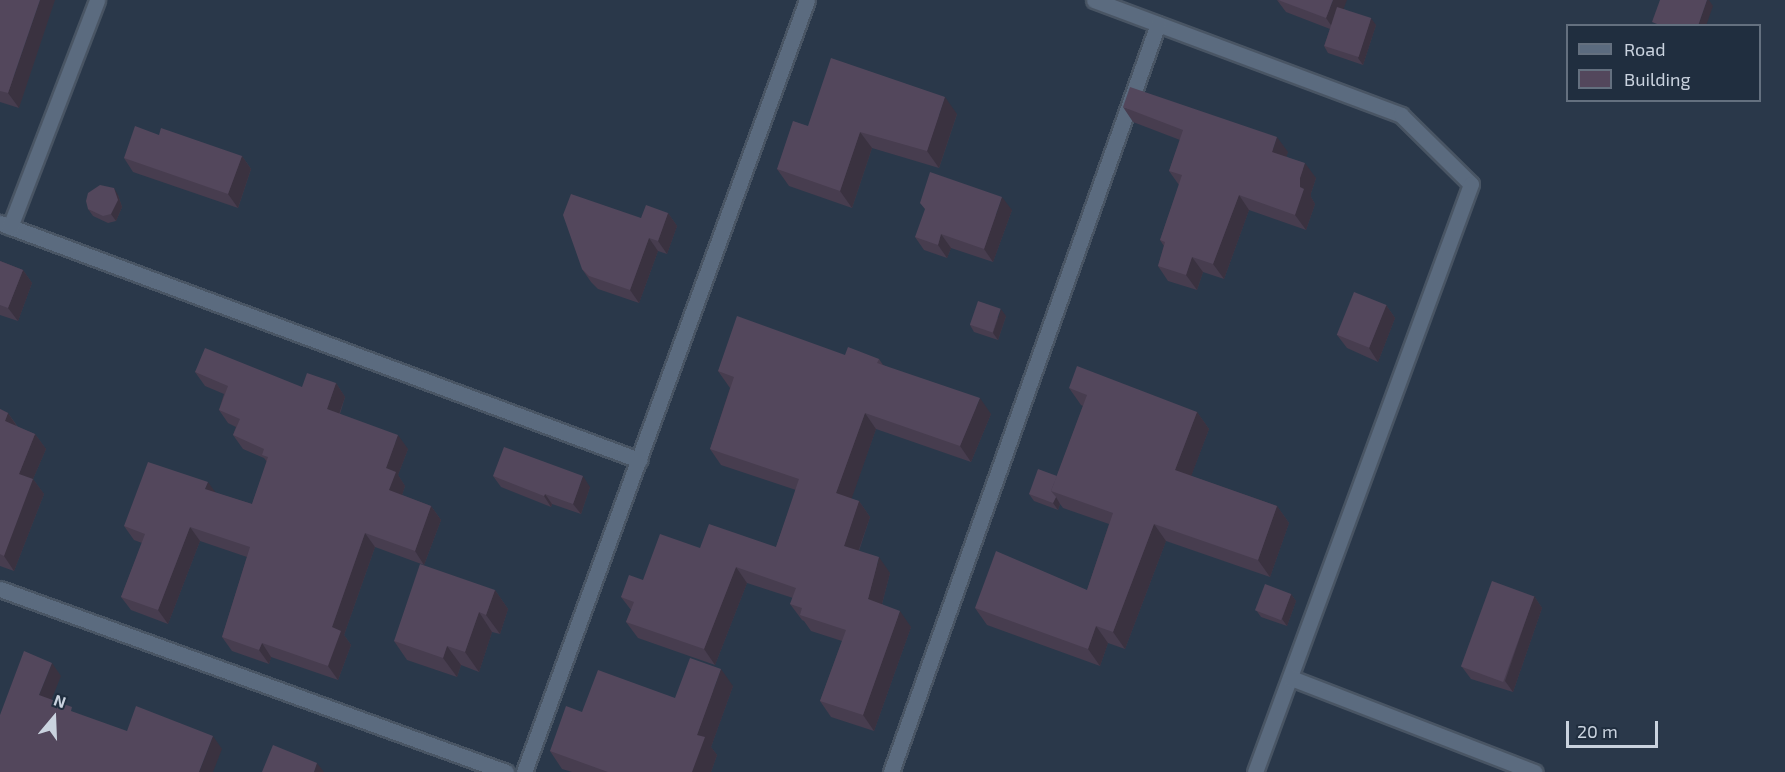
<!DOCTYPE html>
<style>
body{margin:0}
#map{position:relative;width:1785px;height:772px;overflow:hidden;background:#2a384a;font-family:"Exo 2",sans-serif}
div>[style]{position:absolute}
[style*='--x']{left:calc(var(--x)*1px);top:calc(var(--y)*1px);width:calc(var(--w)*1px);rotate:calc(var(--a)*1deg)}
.roads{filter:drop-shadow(2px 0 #495564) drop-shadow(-2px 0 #495564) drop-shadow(0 2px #495564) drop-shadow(0 -2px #495564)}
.street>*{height:15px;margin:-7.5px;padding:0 7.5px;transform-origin:7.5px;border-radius:7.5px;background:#5b6b7f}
.wall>*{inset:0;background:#473d4f}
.shaded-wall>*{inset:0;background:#3a3240}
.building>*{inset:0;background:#53475c;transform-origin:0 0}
span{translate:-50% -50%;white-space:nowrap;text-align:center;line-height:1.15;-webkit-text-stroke:5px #202e3f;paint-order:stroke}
.legend{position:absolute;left:1566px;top:24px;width:195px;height:78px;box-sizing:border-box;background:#202e3f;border:2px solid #64707f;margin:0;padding:8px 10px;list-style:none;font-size:18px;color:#cad3df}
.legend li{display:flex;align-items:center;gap:12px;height:30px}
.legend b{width:30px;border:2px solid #64707f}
.north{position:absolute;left:24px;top:688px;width:60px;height:60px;-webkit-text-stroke:4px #202e3f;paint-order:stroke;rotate:19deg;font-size:16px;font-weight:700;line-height:24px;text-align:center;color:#cad3df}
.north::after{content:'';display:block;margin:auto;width:21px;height:27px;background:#cad3df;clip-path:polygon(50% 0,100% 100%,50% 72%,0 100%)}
.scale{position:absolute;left:1566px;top:721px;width:92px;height:27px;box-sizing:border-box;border:3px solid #cad3df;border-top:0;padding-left:8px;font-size:18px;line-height:21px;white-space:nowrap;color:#cad3df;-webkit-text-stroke:4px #202e3f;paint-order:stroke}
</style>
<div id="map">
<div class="roads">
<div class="street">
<div style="--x:1094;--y:0;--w:328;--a:20.5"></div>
<div style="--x:1401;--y:115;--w:98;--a:44.6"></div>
<div style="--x:1471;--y:184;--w:626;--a:110.17"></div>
<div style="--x:0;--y:223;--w:682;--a:20.35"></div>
<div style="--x:10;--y:227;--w:243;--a:-69"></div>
<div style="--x:0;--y:589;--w:538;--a:19.88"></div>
<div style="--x:1291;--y:678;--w:261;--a:21.1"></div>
<div style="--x:524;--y:772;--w:822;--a:-69.87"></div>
<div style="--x:891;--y:772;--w:794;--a:-70.36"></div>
</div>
</div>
<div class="wall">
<div style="clip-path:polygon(0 0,19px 108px,0 102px)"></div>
<div style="clip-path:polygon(1277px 0,1344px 9px,1376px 25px,1363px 65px,1328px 53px,1324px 46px,1330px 29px,1286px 12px)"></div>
<div style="clip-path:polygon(1123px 107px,1288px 152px,1286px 156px,1316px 178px,1311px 193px,1311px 197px,1315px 204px,1306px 230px,1249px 210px,1224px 279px,1203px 272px,1197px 290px,1168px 281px,1158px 266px,1164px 246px,1160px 240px,1179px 185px,1169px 171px,1180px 140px,1133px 122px)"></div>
<div style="clip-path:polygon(957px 114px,939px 168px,872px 148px,852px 208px,789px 186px,777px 169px,808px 126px)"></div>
<div style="clip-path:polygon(242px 156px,251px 169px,238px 208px,133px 172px,124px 158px)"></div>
<div style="clip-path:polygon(118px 195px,122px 207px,116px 221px,108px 223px,93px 216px,88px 209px)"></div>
<div style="clip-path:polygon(1012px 210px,993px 262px,951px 248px,947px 258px,924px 250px,915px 237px)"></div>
<div style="clip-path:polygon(668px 213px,677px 226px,667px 254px,658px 251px,639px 303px,598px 289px,591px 282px,582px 269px,641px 218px)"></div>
<div style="clip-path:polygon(0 261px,23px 270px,32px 283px,18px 321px,0 315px)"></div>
<div style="clip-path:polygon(1386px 305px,1395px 318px,1378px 362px,1347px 348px,1337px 335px)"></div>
<div style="clip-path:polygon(1006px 316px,998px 340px,974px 332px,970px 325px)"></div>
<div style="clip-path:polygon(845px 355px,879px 359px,883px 365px,991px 414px,971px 462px,876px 429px,851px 499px,859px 501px,870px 517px,859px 551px,890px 573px,882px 604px,911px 627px,874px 731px,831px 717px,820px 701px,842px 641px,811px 631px,804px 621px,802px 620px,790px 604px,793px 598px,747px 583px,715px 665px,638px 638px,626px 622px,631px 610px,621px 597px,643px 580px,700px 548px,776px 547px,796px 490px,721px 465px,710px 449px,730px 388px,718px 371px)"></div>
<div style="clip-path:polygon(195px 372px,302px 387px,336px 383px,345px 397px,340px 414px,408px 449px,398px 475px,405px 486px,402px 495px,431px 506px,441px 520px,424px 565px,375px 547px,344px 635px,351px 645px,338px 680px,271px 657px,269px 664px,232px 651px,222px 637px,247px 557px,200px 541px,168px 624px,131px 610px,121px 597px,142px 543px,134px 540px,124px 526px,216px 493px,252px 504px,267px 462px,264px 458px,243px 449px,233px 435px,236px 427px,228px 423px,219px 410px,224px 394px,205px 386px)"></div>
<div style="clip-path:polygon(1069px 388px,1197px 412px,1209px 429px,1191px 476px,1277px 506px,1289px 523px,1270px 577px,1166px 541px,1125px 649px,1108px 643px,1100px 666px,987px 625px,975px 608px,1087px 590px,1109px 524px,1063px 508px,1060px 504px,1058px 510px,1034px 501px,1029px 494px,1057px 476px,1083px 406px,1081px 405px)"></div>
<div style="clip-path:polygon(0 409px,8px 413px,18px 427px,35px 434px,46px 449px,33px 479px,44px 494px,14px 571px,0 566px)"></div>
<div style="clip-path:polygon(493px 476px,590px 487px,581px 514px,552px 504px,551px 507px,501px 487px)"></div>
<div style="clip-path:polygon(495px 590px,508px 609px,500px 634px,492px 632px,479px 672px,461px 665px,457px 677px,407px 660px,394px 641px)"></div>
<div style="clip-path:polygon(1291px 594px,1296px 601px,1287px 626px,1261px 617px,1256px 610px)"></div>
<div style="clip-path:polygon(1534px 596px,1542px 608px,1513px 692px,1471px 679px,1462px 667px)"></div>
<div style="clip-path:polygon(733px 686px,711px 747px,717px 755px,711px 772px,572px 772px,562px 769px,550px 751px,582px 712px,675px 698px)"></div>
</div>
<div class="shaded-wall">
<div style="clip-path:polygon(40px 0,55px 0,19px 108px,8px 93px)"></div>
<div style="clip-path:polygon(1333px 0,1347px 0,1335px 31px,1326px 18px)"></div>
<div style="clip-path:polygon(1707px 0,1709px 0,1713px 6px,1706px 26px,1698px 26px)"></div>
<div style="clip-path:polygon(1371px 18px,1376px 25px,1363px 65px,1358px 58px)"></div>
<div style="clip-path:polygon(945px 97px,957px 114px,939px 168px,927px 151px)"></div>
<div style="clip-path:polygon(860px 132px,872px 148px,852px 208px,840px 191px)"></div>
<div style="clip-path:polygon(1277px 137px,1288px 152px,1283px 167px,1272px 152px)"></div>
<div style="clip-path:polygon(242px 156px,251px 169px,238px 208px,228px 194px)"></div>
<div style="clip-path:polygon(1305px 163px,1316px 178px,1311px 193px,1311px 197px,1315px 204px,1306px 230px,1295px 215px,1300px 178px)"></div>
<div style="clip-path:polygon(114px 188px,118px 195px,122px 207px,116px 221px,111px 214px)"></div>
<div style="clip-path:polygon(1239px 195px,1249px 210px,1224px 279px,1213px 264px)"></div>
<div style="clip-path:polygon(1002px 197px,1012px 210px,993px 262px,984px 249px)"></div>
<div style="clip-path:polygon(668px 213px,677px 226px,667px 254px,658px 241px)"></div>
<div style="clip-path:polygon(941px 234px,951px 248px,947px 258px,938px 245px)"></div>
<div style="clip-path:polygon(649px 238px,658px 251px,639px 303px,630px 290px)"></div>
<div style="clip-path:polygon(1192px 257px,1203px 272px,1197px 290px,1186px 275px)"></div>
<div style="clip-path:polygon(23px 270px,32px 283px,18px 321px,8px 308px)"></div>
<div style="clip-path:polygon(1386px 305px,1395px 318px,1378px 362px,1369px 348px)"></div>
<div style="clip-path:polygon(1001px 309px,1006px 316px,998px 340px,993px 333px)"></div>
<div style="clip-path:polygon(336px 383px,345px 397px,336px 423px,327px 409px)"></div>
<div style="clip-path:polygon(980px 398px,991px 414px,971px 462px,960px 446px)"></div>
<div style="clip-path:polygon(1197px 412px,1209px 429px,1187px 487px,1175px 470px)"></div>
<div style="clip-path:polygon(8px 413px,18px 428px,5px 421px)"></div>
<div style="clip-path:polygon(865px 413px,876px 429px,848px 509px,836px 493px)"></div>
<div style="clip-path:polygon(35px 434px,46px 449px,33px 479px,44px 494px,14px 571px,4px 556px,19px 474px)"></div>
<div style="clip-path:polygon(398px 435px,408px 449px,398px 475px,405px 486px,399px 504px,389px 490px,386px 468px)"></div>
<div style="clip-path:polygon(583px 476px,590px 487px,581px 514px,573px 504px)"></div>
<div style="clip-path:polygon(208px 482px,218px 496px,205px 489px)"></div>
<div style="clip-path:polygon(545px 494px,552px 504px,551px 507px,544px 496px)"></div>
<div style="clip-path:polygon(1056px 497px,1060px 504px,1058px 510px,1053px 503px)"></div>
<div style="clip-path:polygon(859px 501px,870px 517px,855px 561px,844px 546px)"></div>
<div style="clip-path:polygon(431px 506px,441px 520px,424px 565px,415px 551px)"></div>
<div style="clip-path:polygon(1277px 506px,1289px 523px,1270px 577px,1258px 560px)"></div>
<div style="clip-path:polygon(1154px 524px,1166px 541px,1125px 649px,1113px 632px)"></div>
<div style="clip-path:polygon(190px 527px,200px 541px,168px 624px,158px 610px)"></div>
<div style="clip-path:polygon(365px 533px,375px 547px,344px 635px,351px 645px,338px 680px,328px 666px,332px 627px)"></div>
<div style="clip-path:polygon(879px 557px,890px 573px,879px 615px,868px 599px)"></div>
<div style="clip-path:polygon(736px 567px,747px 583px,715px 665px,704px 649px)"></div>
<div style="clip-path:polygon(495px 590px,508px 609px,500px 634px,486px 615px)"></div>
<div style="clip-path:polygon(1291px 594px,1296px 601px,1287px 626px,1282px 619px)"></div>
<div style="clip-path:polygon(1534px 596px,1542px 608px,1513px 692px,1505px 681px)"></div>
<div style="clip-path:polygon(900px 611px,911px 627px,874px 731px,863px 715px)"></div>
<div style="clip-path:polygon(479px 612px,492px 632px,479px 672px,465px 652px)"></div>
<div style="clip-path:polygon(1096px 626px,1108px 643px,1100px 666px,1088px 649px)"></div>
<div style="clip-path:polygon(262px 643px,271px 657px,269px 664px,259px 650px)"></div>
<div style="clip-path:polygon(447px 646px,461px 665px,457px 677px,443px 658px)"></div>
<div style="clip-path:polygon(52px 663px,61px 676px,48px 708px,39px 695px)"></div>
<div style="clip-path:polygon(721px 669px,733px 686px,711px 747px,717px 755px,711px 772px,692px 772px,697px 735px)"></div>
<div style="clip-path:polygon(213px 736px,222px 749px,213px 772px,199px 772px)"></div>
<div style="clip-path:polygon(317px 763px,324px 772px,314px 772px)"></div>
</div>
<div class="building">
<div style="clip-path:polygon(0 0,40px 0,8px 93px,0 91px)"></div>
<div style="clip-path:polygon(1278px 0,1333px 0,1326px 18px)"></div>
<div style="clip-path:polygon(1660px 0,1707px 0,1698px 26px,1662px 26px,1652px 22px)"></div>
<div style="left:1337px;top:7px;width:36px;height:41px;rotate:18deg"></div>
<div style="clip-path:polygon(831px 58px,945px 97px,927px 151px,860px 132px,840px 191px,777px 169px,793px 121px,808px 126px)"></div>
<div style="clip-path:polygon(1130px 87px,1277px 137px,1272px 152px,1305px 163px,1300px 178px,1300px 187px,1304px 189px,1295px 215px,1239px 195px,1213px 264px,1192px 257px,1186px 275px,1158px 266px,1165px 242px,1160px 240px,1182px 175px,1169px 171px,1183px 130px,1123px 107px)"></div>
<div style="clip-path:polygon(135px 126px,159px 135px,161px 128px,242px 156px,228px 194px,124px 158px)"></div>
<div style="clip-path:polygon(930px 172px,1002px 197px,984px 249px,941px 234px,938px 245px,915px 237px,925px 209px,920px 203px)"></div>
<div style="clip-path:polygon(100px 185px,114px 188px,118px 200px,111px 214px,103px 216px,88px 209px,86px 201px,88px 193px)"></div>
<div style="clip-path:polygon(571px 194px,641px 218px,646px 205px,668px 213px,658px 241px,649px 238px,630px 290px,589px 276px,582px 269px,563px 215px)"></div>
<div style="clip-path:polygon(0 261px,23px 270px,8px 308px,0 305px)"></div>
<div style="left:1354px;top:292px;width:35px;height:46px;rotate:22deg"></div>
<div style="left:978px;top:301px;width:24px;height:25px;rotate:19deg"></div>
<div style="clip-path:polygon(737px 316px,845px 355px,848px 347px,879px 359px,877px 363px,980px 398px,960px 446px,865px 413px,836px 493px,859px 501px,844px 546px,879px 557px,868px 599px,900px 611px,863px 715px,820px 701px,846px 630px,800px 615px,802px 608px,790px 604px,796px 588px,736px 567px,704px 649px,626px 622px,634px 602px,621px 597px,629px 575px,643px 580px,660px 534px,700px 548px,709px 524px,776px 547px,799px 479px,710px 449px,734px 377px,718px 371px)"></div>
<div style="clip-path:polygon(205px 348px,302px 387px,307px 373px,336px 383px,327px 409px,398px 435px,386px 468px,396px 472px,389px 490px,431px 506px,415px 551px,365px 533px,332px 627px,341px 631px,328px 666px,262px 643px,259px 650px,222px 637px,250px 547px,190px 527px,158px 610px,121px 597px,145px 534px,124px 526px,148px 462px,208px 482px,205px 489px,252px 504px,268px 457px,262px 455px,264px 449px,233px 435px,240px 419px,219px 410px,228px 386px,195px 372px)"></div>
<div style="clip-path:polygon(1077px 366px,1197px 412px,1175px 470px,1277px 506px,1258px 560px,1154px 524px,1113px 632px,1096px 626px,1088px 649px,975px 608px,996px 551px,1087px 590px,1113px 513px,1051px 491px,1087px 395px,1069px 388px)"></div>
<div style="clip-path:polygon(0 409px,8px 413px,5px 421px,35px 434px,19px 474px,33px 479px,4px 556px,0 554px)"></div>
<div style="clip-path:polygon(504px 447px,583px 476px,573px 504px,545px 494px,544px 496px,493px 476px)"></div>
<div style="clip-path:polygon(1038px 469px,1057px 476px,1051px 491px,1056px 497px,1053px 503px,1029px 494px)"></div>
<div style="clip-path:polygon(420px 564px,495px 590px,486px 615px,479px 612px,465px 652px,447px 646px,443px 658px,394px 641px)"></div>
<div style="left:1492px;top:581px;width:45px;height:91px;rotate:20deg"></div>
<div style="left:1265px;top:584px;width:28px;height:28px;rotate:21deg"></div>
<div style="clip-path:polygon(24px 651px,52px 663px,39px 695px,72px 707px,71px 711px,127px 731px,136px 706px,213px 736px,199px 772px,0 772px,0 715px)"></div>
<div style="clip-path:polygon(690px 658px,721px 669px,697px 735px,705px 737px,692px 772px,608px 772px,550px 751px,566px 706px,582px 712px,598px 670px,675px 698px)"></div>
<div style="clip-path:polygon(273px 745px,317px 763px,314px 772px,262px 772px)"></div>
</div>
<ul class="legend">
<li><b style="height:8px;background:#5b6b7f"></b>Road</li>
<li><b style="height:16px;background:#53475c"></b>Building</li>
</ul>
<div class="north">N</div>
<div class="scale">20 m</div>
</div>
